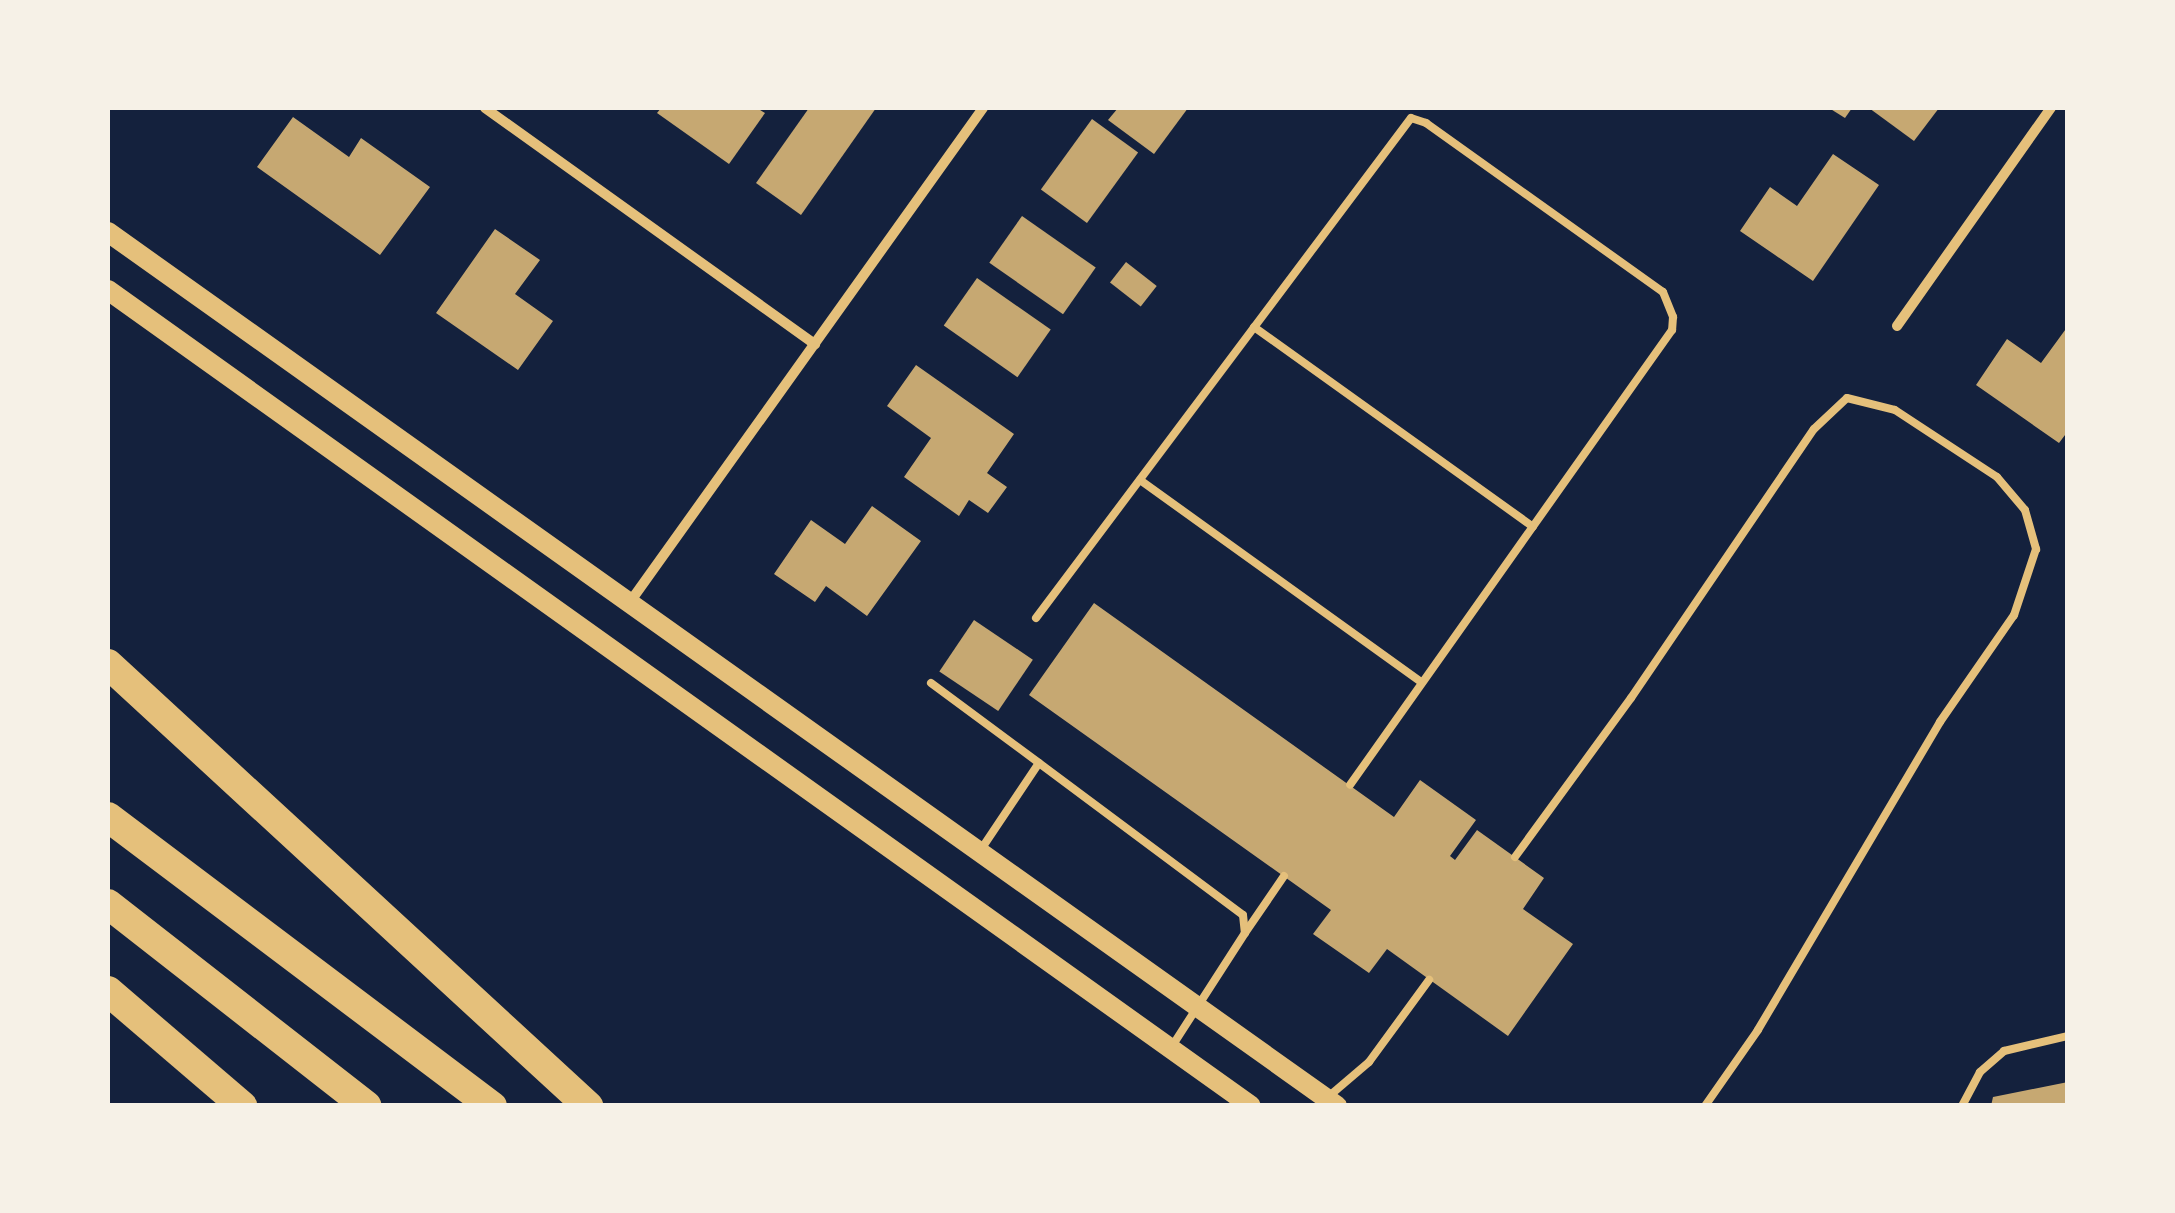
<!DOCTYPE html>
<style>
body{margin:0}
#map{position:relative;width:2175px;height:1213px;overflow:hidden;background:#14213d;font-family:"Nunito Sans",sans-serif}
div>[style]{position:absolute}
[style*='--x']{left:calc(var(--x)*1px);top:calc(var(--y)*1px);width:calc(var(--w)*1px);rotate:calc(var(--a)*1deg)}
.building>*{inset:0;background:#c6a872;transform-origin:0 0}
.service>*{height:8px;margin:-4px;padding:0 4px;transform-origin:4px;border-radius:4px;background:#e5c07b}
.minor>*{height:10px;margin:-5px;padding:0 5px;transform-origin:5px;border-radius:5px;background:#e5c07b}
.secondary>*{height:20px;margin:-10px;padding:0 10px;transform-origin:10px;border-radius:10px;background:#e5c07b}
.motorway>*{height:30px;margin:-15px;padding:0 15px;transform-origin:15px;border-radius:15px;background:#e5c07b}
span{translate:-50% -50%;white-space:nowrap;text-align:center;line-height:1.15;-webkit-text-stroke:8px #f6f1e7;paint-order:stroke}
.frame{position:absolute;inset:0;border:110px solid #f6f1e7;pointer-events:none}
</style>
<div id="map">
<div class="building">
<div style="clip-path:polygon(661px 108px,757px 108px,765px 113px,729px 164px,657px 113px)"></div>
<div style="clip-path:polygon(809px 108px,876px 108px,801px 215px,756px 183px)"></div>
<div style="clip-path:polygon(1118px 108px,1188px 108px,1154px 154px,1108px 120px)"></div>
<div style="clip-path:polygon(1829px 108px,1852px 108px,1845px 118px)"></div>
<div style="clip-path:polygon(1869px 108px,1939px 108px,1914px 141px)"></div>
<div style="clip-path:polygon(293px 117px,349px 157px,361px 138px,430px 187px,380px 255px,257px 167px)"></div>
<div style="left:1092px;top:119px;width:57px;height:87px;rotate:36deg"></div>
<div style="clip-path:polygon(1833px 154px,1879px 185px,1813px 281px,1740px 231px,1770px 187px,1797px 206px)"></div>
<div style="left:1022px;top:216px;width:90px;height:57px;rotate:35deg"></div>
<div style="clip-path:polygon(495px 229px,540px 260px,515px 294px,553px 321px,518px 370px,436px 313px)"></div>
<div style="left:1126px;top:262px;width:39px;height:26px;rotate:38deg"></div>
<div style="left:977px;top:278px;width:90px;height:58px;rotate:35deg"></div>
<div style="clip-path:polygon(2068px 326px,2068px 431px,2059px 443px,1976px 385px,2007px 339px,2041px 363px)"></div>
<div style="clip-path:polygon(916px 365px,1014px 434px,987px 473px,1007px 487px,988px 513px,969px 500px,959px 516px,904px 477px,931px 438px,887px 406px)"></div>
<div style="clip-path:polygon(872px 506px,921px 541px,867px 616px,826px 586px,815px 602px,774px 574px,811px 520px,845px 544px)"></div>
<div style="clip-path:polygon(1094px 603px,1394px 817px,1420px 780px,1476px 820px,1450px 856px,1455px 860px,1477px 830px,1544px 878px,1523px 909px,1573px 944px,1508px 1036px,1387px 949px,1369px 973px,1313px 934px,1331px 910px,1029px 695px)"></div>
<div style="left:974px;top:620px;width:71px;height:62px;rotate:34deg"></div>
<div style="clip-path:polygon(2068px 1082px,2068px 1106px,1991px 1106px,1993px 1097px)"></div>
</div>
<div class="service">
<div style="--x:1254;--y:327;--w:343;--a:35.6"></div>
<div style="--x:1140;--y:480;--w:347;--a:35.7"></div>
<div style="--x:1036;--y:618;--w:625;--a:-53.13"></div>
<div style="--x:1411;--y:118;--w:16;--a:18"></div>
<div style="--x:1426;--y:123;--w:291;--a:35.5"></div>
<div style="--x:1663;--y:292;--w:27;--a:68"></div>
<div style="--x:1673;--y:317;--w:13;--a:94"></div>
<div style="--x:1672;--y:330;--w:557;--a:125.29"></div>
<div style="--x:931;--y:683;--w:134;--a:36.5"></div>
<div style="--x:982;--y:848;--w:102;--a:-56.2"></div>
<div style="--x:1039;--y:763;--w:254;--a:36.7"></div>
<div style="--x:1243;--y:915;--w:18;--a:84"></div>
<div style="--x:1245;--y:933;--w:137;--a:122.8"></div>
<div style="--x:1515;--y:857;--w:197;--a:-53.9"></div>
<div style="--x:1631;--y:698;--w:325;--a:-55.8"></div>
<div style="--x:1814;--y:429;--w:45;--a:-43.2"></div>
<div style="--x:1847;--y:398;--w:49;--a:14"></div>
<div style="--x:1895;--y:410;--w:122;--a:33.3"></div>
<div style="--x:1997;--y:477;--w:43;--a:49.7"></div>
<div style="--x:2025;--y:510;--w:41;--a:74.2"></div>
<div style="--x:2036;--y:549;--w:70;--a:108.4"></div>
<div style="--x:2014;--y:615;--w:130;--a:124.7"></div>
<div style="--x:1940;--y:722;--w:358;--a:120.6"></div>
<div style="--x:1758;--y:1030;--w:93;--a:124.9"></div>
<div style="--x:1245;--y:933;--w:69;--a:-55.6"></div>
<div style="--x:1328;--y:1097;--w:54;--a:-40.5"></div>
<div style="--x:1369;--y:1062;--w:102;--a:-53.8"></div>
<div style="--x:1962;--y:1106;--w:38;--a:-62"></div>
<div style="--x:1980;--y:1072;--w:32;--a:-41"></div>
<div style="--x:2004;--y:1051;--w:66;--a:-13.2"></div>
</div>
<div class="minor">
<div style="--x:485;--y:108;--w:406;--a:35.6"></div>
<div style="--x:1897;--y:326;--w:267;--a:-54.8"></div>
<div style="--x:630;--y:602;--w:607;--a:-54.45"></div>
</div>
<div class="secondary">
<div style="--x:108;--y:232;--w:1508;--a:35.42"></div>
<div style="--x:108;--y:290;--w:1404;--a:35.52"></div>
</div>
<div class="motorway">
<div style="--x:108;--y:664;--w:653;--a:42.64"></div>
<div style="--x:108;--y:817;--w:481;--a:37"></div>
<div style="--x:108;--y:904;--w:328;--a:38"></div>
<div style="--x:108;--y:991;--w:177;--a:40.6"></div>
</div>
<div class="frame"></div>
</div>
